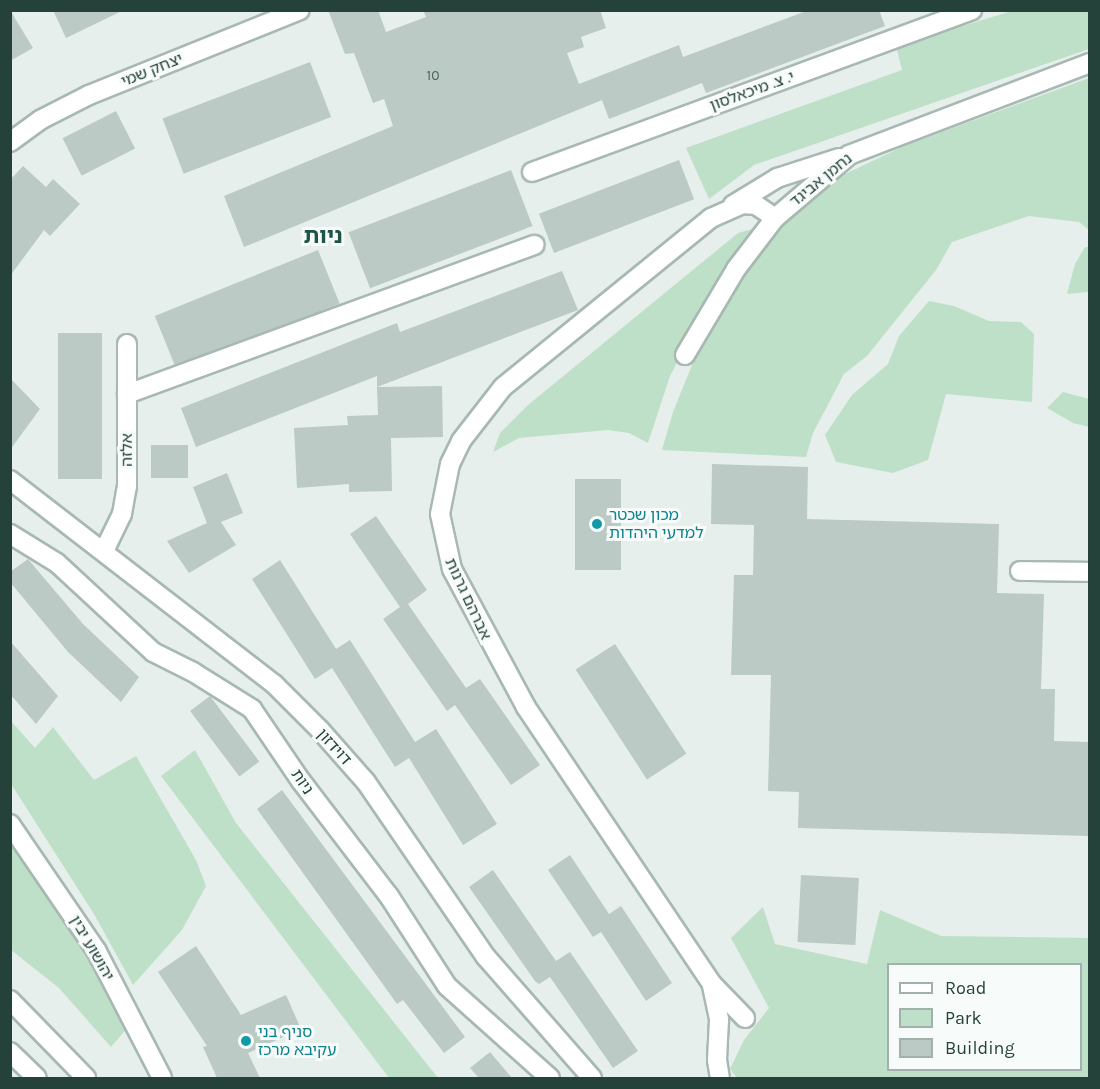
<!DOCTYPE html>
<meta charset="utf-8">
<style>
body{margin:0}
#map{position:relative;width:1100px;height:1089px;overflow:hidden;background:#e6efeb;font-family:Karla,"Noto Sans Hebrew",sans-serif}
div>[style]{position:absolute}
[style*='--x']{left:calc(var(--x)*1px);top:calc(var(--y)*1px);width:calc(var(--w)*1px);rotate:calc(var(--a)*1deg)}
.green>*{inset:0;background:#bfe0c8}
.building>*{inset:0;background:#bbcac4;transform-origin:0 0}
.roads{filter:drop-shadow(2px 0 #a8b8b2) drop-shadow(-2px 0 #a8b8b2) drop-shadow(0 2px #a8b8b2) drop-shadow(0 -2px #a8b8b2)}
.street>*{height:18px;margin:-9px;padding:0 9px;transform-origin:9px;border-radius:9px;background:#fff}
.secondary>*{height:18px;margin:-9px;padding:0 9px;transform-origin:9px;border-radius:9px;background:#fff}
.dots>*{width:16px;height:16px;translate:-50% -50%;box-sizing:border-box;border:3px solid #f7fbf9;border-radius:50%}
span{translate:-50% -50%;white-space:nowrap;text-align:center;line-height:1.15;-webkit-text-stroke:6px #f7fbf9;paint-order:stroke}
.number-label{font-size:14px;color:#4a645c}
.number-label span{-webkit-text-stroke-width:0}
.street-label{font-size:16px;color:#24423a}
.culture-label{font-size:16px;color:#0d838f}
.left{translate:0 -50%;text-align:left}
.district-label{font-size:22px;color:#1f5548;font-weight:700}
.frame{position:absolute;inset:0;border:12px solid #24423a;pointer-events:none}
.legend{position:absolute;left:887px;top:963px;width:195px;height:108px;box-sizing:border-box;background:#f7fbf9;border:2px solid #a3b1ad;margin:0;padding:8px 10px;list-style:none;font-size:18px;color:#24423a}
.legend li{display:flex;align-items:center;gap:12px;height:30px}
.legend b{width:30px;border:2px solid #a3b1ad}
</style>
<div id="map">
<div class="green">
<div style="clip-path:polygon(1012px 11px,1089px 11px,1089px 49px,754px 165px,709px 199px,686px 148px,902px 70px,896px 46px)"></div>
<div style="clip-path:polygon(1089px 78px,1089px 230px,1079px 222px,1029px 216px,952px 242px,936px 270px,867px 356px,844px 374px,813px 433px,806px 457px,662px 450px,673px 412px,705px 333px,738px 281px,784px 223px,824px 184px,904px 146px)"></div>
<div style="clip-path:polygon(760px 227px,723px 274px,670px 376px,648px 443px,629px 433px,608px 430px,519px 438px,493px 452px,500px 433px,528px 405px,738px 233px)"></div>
<div style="clip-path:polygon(1085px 247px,1089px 247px,1089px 292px,1067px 294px,1075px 264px)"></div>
<div style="clip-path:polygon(929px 301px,954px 306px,989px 321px,1021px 322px,1034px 334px,1032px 402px,946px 394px,928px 460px,893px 473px,836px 462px,825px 435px,852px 395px,888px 364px,899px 336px)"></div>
<div style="clip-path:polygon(1063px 392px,1089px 399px,1089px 427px,1073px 423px,1047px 408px)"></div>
<div style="clip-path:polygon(10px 720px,35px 748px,53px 727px,94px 780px,136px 756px,196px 860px,206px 886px,182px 930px,133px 985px,94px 914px,11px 784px)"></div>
<div style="clip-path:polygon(195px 750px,236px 823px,438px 1078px,389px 1078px,161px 776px)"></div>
<div style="clip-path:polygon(10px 841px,90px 959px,128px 1027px,111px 1047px,59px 988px,11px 950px)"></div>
<div style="clip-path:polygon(evenodd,763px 907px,775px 944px,867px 964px,880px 910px,941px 936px,1089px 938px,1089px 1078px,737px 1078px,730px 1069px,744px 1040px,769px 1008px,731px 938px,763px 907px,888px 964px,1080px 964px,1080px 1070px,888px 1070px,888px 964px)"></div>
</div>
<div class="building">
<div style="clip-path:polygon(10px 10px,33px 48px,10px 61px)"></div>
<div style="clip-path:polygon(53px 10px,124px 10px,66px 38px)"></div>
<div style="clip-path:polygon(328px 10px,378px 10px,386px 32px,426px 17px,423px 10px,600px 10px,606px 28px,581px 37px,584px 47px,567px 53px,579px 84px,679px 45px,683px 57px,809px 10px,879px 10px,885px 26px,706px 93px,702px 83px,609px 119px,602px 100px,244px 247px,224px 196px,393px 126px,384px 99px,373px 103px,354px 53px,345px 54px)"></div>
<div style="left:310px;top:62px;width:59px;height:158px;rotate:69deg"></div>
<div style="left:116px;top:111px;width:42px;height:60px;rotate:63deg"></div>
<div style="left:679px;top:160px;width:42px;height:150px;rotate:69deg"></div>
<div style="clip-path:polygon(23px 166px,46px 187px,53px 179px,80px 204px,50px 236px,44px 230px,10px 276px,10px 180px)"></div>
<div style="left:511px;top:170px;width:60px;height:174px;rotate:69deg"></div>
<div style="left:318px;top:250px;width:58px;height:176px;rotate:68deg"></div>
<div style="clip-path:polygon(562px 271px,578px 310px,377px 387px,377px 376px,196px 447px,181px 408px,397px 323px,400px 332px)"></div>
<div style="left:58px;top:333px;width:44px;height:146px"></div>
<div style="clip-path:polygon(10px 378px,40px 409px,10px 450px)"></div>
<div style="clip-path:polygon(442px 386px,443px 437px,391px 438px,392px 491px,349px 492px,349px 484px,297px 488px,294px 428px,348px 425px,347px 416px,378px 415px,377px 387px)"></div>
<div style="left:151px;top:445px;width:37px;height:33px"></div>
<div style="clip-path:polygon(712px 464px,808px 467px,807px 519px,999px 524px,997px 593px,1044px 594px,1041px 689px,1055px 689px,1054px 741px,1089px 742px,1089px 836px,798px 828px,799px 792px,768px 791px,771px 675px,731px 675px,734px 575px,753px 575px,754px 525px,711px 524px)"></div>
<div style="clip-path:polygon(227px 473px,243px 513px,221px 522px,236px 545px,189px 573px,167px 541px,207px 523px,193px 487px)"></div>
<div style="left:575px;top:479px;width:46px;height:91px"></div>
<div style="clip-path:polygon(376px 516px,427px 590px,408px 604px,466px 688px,480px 679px,540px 765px,511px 785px,455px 705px,447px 711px,383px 619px,400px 607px,350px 534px)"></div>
<div style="clip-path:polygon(28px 559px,83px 624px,139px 677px,121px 702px,68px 652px,10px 582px,10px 572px)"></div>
<div style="clip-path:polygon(280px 560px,336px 649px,350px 640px,415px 742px,436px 729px,497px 824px,463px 845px,409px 758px,395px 767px,332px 668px,315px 679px,252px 579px)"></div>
<div style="clip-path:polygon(10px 641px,58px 696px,36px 724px,10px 694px)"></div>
<div style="left:615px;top:644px;width:131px;height:47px;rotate:57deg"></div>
<div style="left:210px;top:696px;width:82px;height:25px;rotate:53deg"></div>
<div style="clip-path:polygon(282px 790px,465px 1037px,444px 1053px,403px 1000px,397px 1004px,257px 809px)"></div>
<div style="clip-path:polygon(570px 855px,609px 914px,621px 906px,672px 983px,646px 1001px,601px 932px,593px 937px,548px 870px)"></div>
<div style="clip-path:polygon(493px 870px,556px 961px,570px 952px,638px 1051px,613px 1068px,550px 977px,539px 984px,535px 981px,469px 887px)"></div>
<div style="left:801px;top:875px;width:58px;height:67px;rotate:3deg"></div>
<div style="clip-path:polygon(196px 946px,241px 1015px,286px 995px,301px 1029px,248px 1053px,260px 1078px,217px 1078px,203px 1047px,207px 1046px,158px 972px)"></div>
<div style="clip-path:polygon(490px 1052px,512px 1078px,479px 1078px,470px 1068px)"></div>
</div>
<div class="roads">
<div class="street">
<div style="--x:10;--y:142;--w:37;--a:-36"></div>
<div style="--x:40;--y:120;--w:55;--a:-27"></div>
<div style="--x:89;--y:95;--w:227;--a:-21.9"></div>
<div style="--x:532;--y:172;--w:469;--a:-20.2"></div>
<div style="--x:733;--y:205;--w:52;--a:-31.5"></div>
<div style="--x:777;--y:178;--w:65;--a:-17.9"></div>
<div style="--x:685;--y:355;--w:100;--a:-59.3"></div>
<div style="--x:736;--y:269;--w:64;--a:-52.6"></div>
<div style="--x:775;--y:218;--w:97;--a:-40.4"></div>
<div style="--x:849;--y:155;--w:258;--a:-20.9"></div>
<div style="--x:127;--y:394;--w:434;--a:-20.1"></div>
<div style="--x:10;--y:480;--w:334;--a:37.7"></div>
<div style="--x:274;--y:684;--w:65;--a:45"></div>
<div style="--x:320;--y:730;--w:69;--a:48.5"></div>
<div style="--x:366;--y:782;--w:212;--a:55.6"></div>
<div style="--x:486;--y:957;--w:161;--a:48.8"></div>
<div style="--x:10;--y:534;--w:55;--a:31.7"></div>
<div style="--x:57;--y:563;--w:131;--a:42.8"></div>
<div style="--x:153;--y:652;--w:45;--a:26.6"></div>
<div style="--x:193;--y:672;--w:70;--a:32.1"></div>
<div style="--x:252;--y:709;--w:87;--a:55.8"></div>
<div style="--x:301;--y:781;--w:145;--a:52.6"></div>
<div style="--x:389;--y:896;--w:107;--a:57.2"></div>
<div style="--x:447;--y:986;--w:138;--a:41.8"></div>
<div style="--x:104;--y:551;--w:41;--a:-64.1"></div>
<div style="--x:122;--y:514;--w:27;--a:-80"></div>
<div style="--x:127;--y:487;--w:143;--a:-90"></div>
<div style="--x:1020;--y:571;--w:70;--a:0.8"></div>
<div style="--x:10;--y:824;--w:153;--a:55.7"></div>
<div style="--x:96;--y:950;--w:144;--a:62.7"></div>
<div style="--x:712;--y:986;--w:35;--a:78"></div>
<div style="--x:719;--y:1020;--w:40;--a:92.9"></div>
<div style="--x:717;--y:1060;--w:18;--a:81"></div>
<div style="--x:745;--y:1018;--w:47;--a:-134.1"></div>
<div style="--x:712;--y:984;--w:334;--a:-123.9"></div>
<div style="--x:526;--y:707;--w:157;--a:-118.2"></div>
<div style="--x:452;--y:569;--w:56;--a:-102.3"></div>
<div style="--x:440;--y:514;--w:51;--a:-78.7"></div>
<div style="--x:450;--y:464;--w:25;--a:-64"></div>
<div style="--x:461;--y:441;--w:68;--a:-52.1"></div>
<div style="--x:503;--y:387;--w:268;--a:-39.1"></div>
<div style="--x:711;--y:218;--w:34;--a:-24"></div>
<div style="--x:742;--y:204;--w:14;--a:4"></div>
<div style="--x:756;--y:205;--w:23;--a:34"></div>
</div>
<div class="secondary">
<div style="--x:10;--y:1000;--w:109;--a:45.7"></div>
<div style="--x:10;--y:1052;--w:37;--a:44"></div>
</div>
</div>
<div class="dots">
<div style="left:597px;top:524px;background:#0f9aa8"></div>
<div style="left:246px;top:1041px;background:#0f9aa8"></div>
</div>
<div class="number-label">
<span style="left:433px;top:76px">10</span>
</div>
<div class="street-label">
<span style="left:152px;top:70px;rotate:-22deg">יצחק שמי</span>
<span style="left:752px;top:91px;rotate:-20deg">י. צ. מיכאלסון</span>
<span style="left:821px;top:180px;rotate:-39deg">נחמן אביגד</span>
<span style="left:127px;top:450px;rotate:-90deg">אלזה</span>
<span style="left:468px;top:599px;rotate:65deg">אברהם גרנות</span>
<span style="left:334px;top:747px;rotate:48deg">דוידזון</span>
<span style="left:302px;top:782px;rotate:56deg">ניות</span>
<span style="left:92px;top:948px;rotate:60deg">יהושוע יבין</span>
</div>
<div class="culture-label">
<span class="left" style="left:609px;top:524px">מכון שכטר<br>למדעי היהדות</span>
<span class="left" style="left:258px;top:1041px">סניף בני<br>עקיבא מרכז</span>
</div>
<div class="district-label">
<span style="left:323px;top:237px">ניות</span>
</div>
<div class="frame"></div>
<ul class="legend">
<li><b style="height:8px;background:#fff"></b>Road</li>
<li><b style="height:16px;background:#bfe0c8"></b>Park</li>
<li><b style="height:16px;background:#bbcac4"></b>Building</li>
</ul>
</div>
